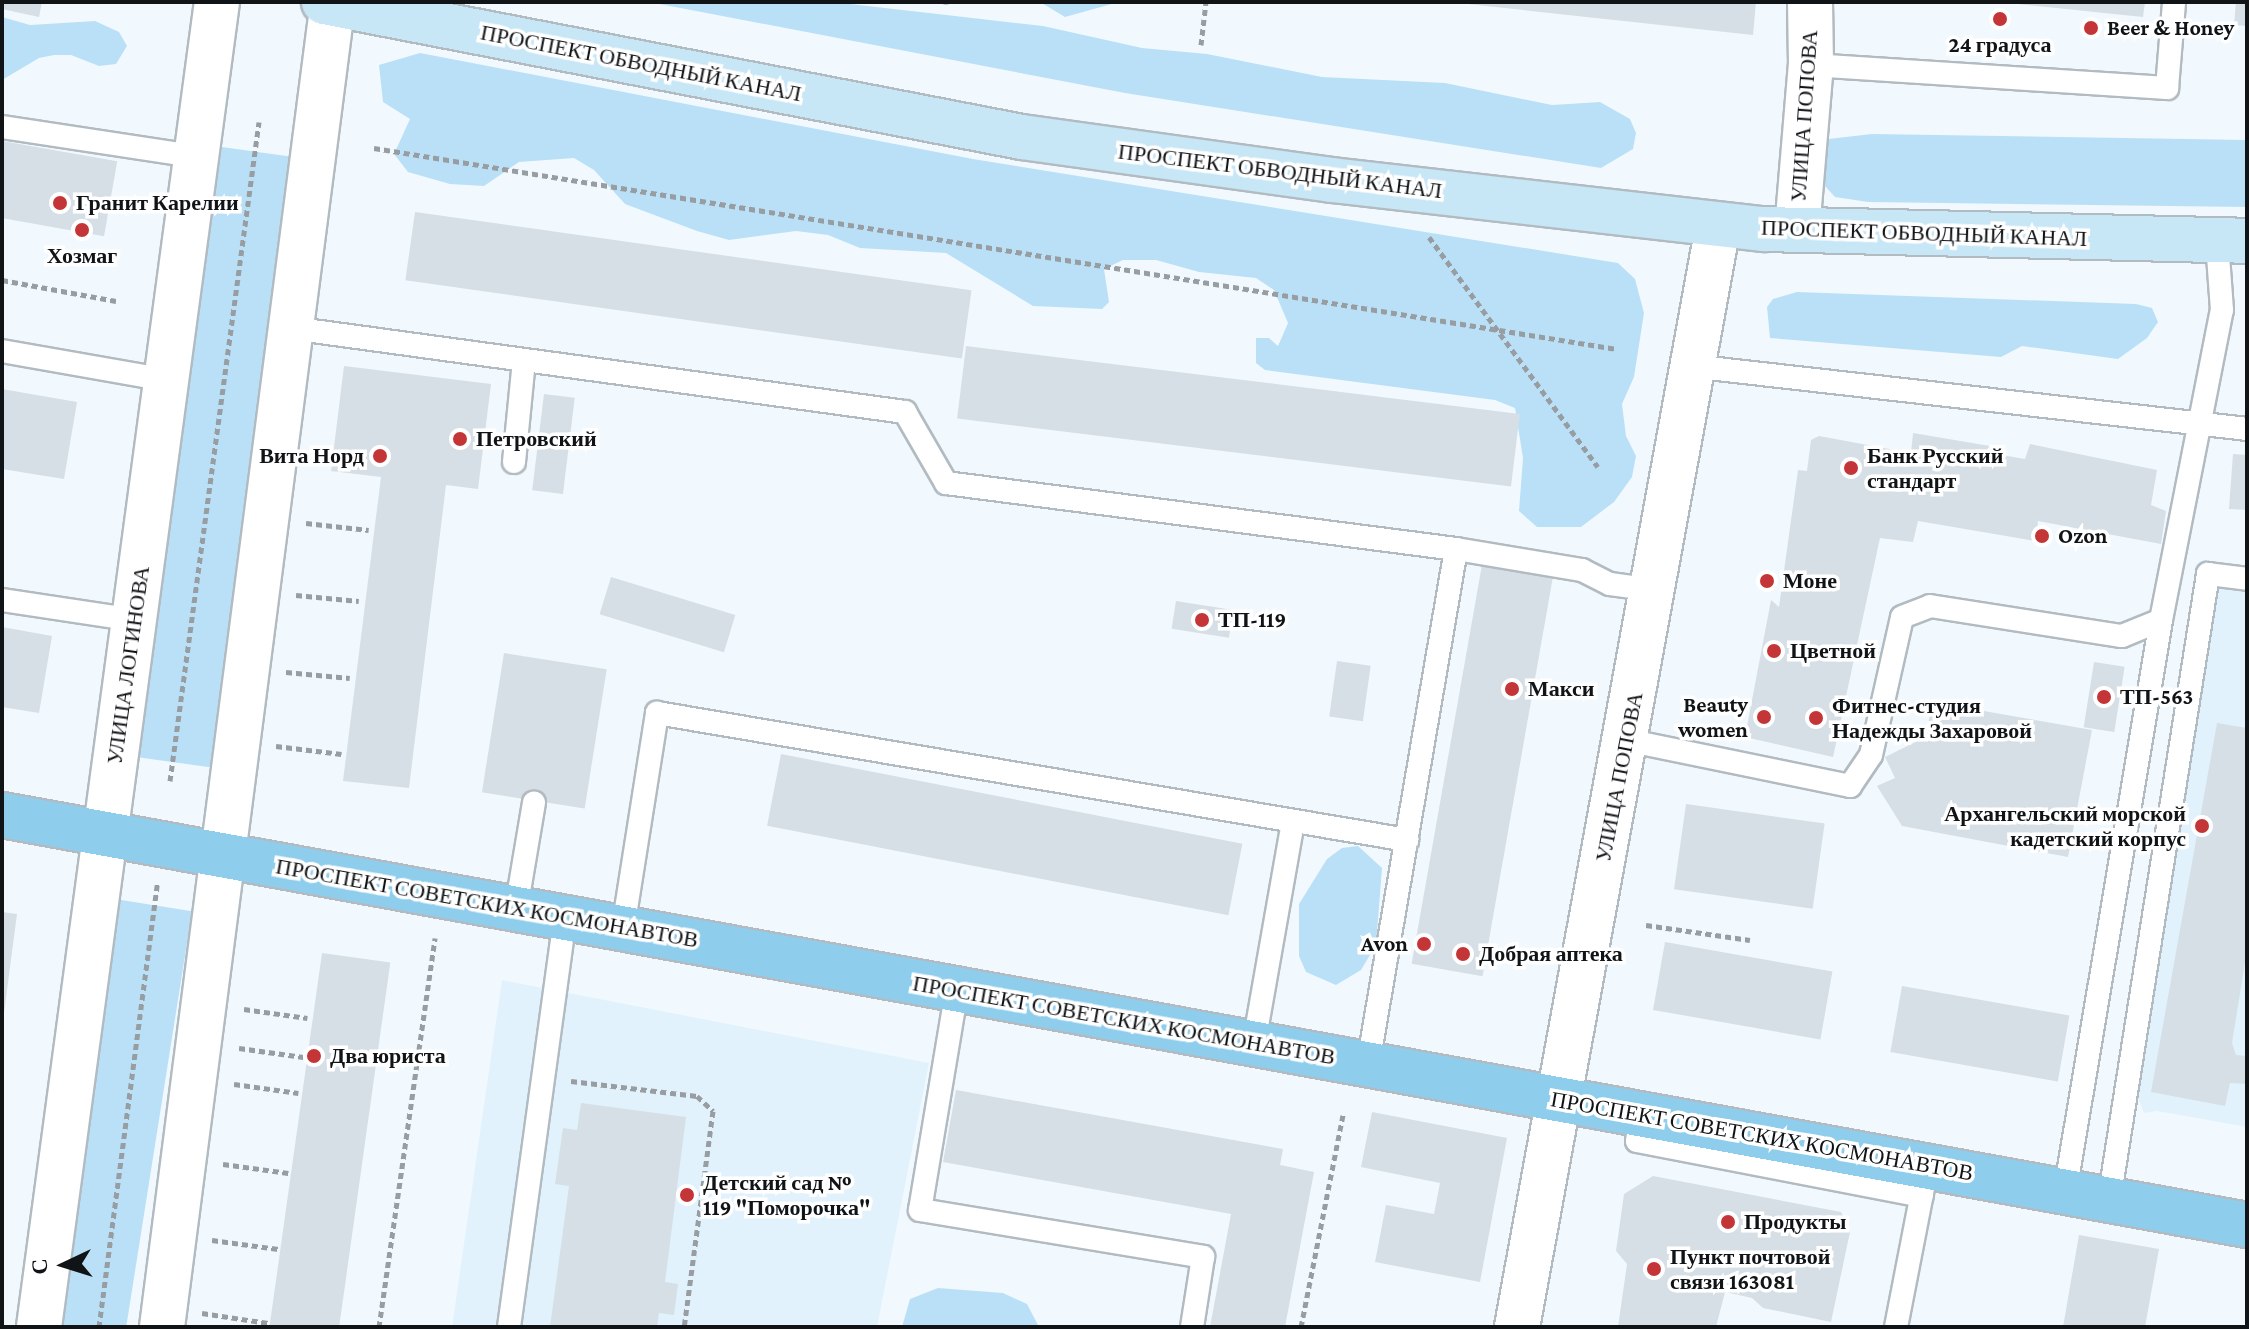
<!DOCTYPE html>
<meta charset="utf-8">
<style>
body{margin:0}
#map{position:relative;width:2249px;height:1329px;overflow:hidden;background:#f1f9fe;font-family:"Crimson Pro",serif}
div>[style]{position:absolute}
[style*='--x']{left:calc(var(--x)*1px);top:calc(var(--y)*1px);width:calc(var(--w)*1px);rotate:calc(var(--a)*1deg)}
.built>*{inset:0;background:#e1f2fd}
.green>*{inset:0;background:#bae0f8;transform-origin:0 0}
.building>*{inset:0;background:#d5dfe5;transform-origin:0 0}
.path>*{height:5px;margin-top:-2.5px;transform-origin:0;background:repeating-linear-gradient(90deg,#979da1 0 6px,transparent 0 10px)}
.roads{filter:drop-shadow(2px 0 #b1bbc1) drop-shadow(-2px 0 #b1bbc1) drop-shadow(0 2px #b1bbc1) drop-shadow(0 -2px #b1bbc1)}
.service>*{height:22px;margin:-11px;padding:0 11px;transform-origin:11px;border-radius:11px;background:#fff}
.minor>*{height:44px;margin:-22px;padding:0 22px;transform-origin:22px;border-radius:22px;background:#fff}
.secondary>*{height:44px;margin:-22px;padding:0 22px;transform-origin:22px;border-radius:22px;background:#c7e6f6}
.primary>*{height:44px;margin:-22px;padding:0 22px;transform-origin:22px;border-radius:22px;background:#8fcdec}
.dots>*{width:22px;height:22px;translate:-50% -50%;box-sizing:border-box;border:4px solid #fff;border-radius:50%}
span{translate:-50% -50%;white-space:nowrap;text-align:center;line-height:1.15;-webkit-text-stroke:7px #fff;paint-order:stroke}
.poi-label{font-size:22px;color:#111417;font-weight:700}
.left{translate:0 -50%;text-align:left}
.right{translate:-100% -50%;text-align:right}
.street-label{font-size:22px;color:#111417}
.frame{position:absolute;inset:0;border:4px solid #111417;pointer-events:none}
.north{position:absolute;left:24px;top:1225px;width:80px;height:80px;-webkit-text-stroke:6px #fff;paint-order:stroke;rotate:266deg;font-size:22px;font-weight:700;line-height:32px;text-align:center;color:#111417}
.north::after{content:'';display:block;margin:auto;width:28px;height:36px;background:#111417;clip-path:polygon(50% 0,100% 100%,50% 72%,0 100%)}
</style>
<div id="map">
<div class="built">
<div style="clip-path:polygon(2197px 567px,2247px 572px,2247px 1127px,2157px 1111px,2144px 1113px,2132px 1082px,2119px 1080px)"></div>
<div style="clip-path:polygon(502px 980px,929px 1063px,877px 1327px,452px 1327px)"></div>
</div>
<div class="green">
<div style="clip-path:polygon(649px 2px,833px 2px,1043px 26px,1142px 48px,1207px 54px,1322px 77px,1445px 83px,1552px 105px,1600px 102px,1630px 119px,1636px 133px,1633px 149px,1601px 168px,1125px 93px)"></div>
<div style="clip-path:polygon(1040px 2px,1119px 2px,1065px 17px)"></div>
<div style="clip-path:polygon(2px 17px,30px 25px,95px 21px,119px 32px,127px 46px,116px 64px,99px 66px,71px 55px,54px 55px,39px 58px,2px 80px)"></div>
<div style="clip-path:polygon(420px 53px,973px 159px,1618px 263px,1635px 279px,1644px 313px,1634px 377px,1622px 404px,1626px 436px,1636px 456px,1632px 477px,1614px 502px,1581px 527px,1537px 527px,1519px 511px,1523px 458px,1515px 408px,1495px 400px,1265px 370px,1256px 363px,1256px 338px,1269px 338px,1278px 346px,1288px 323px,1274px 290px,1256px 278px,1199px 272px,1156px 260px,1123px 260px,1104px 269px,1109px 302px,1102px 309px,1033px 306px,946px 253px,860px 248px,828px 235px,796px 231px,729px 240px,697px 231px,625px 204px,594px 170px,574px 158px,519px 162px,484px 186px,450px 184px,408px 172px,394px 154px,410px 119px,383px 102px,379px 65px)"></div>
<div style="clip-path:polygon(1872px 134px,2247px 140px,2247px 207px,1868px 202px,1835px 197px,1824px 185px,1828px 139px)"></div>
<div style="left:222px;top:147px;width:78px;height:616px;rotate:8deg"></div>
<div style="clip-path:polygon(1797px 292px,2136px 304px,2152px 308px,2158px 322px,2147px 338px,2118px 359px,2022px 346px,2001px 357px,1770px 338px,1767px 307px,1773px 299px)"></div>
<div style="clip-path:polygon(1358px 846px,1382px 868px,1376px 945px,1361px 970px,1336px 985px,1306px 972px,1299px 956px,1299px 904px,1327px 859px,1342px 848px)"></div>
<div style="left:115px;top:899px;width:78px;height:432px;rotate:9deg"></div>
<div style="clip-path:polygon(938px 1288px,1003px 1293px,1027px 1304px,1039px 1327px,902px 1327px,910px 1299px)"></div>
</div>
<div class="building">
<div style="clip-path:polygon(4px 2px,42px 2px,39px 17px,2px 9px)"></div>
<div style="clip-path:polygon(1449px 2px,1756px 2px,1753px 35px)"></div>
<div style="clip-path:polygon(1999px 2px,2145px 2px,2143px 17px)"></div>
<div style="clip-path:polygon(2236px 2px,2247px 2px,2247px 26px,2234px 25px)"></div>
<div style="left:2px;top:141px;width:117px;height:76px;rotate:10deg"></div>
<div style="left:415px;top:212px;width:562px;height:69px;rotate:8deg"></div>
<div style="left:966px;top:346px;width:558px;height:73px;rotate:7deg"></div>
<div style="clip-path:polygon(344px 366px,491px 384px,478px 489px,446px 485px,409px 788px,343px 781px,381px 477px,331px 471px)"></div>
<div style="clip-path:polygon(2px 389px,77px 402px,64px 479px,2px 469px)"></div>
<div style="left:544px;top:394px;width:31px;height:97px;rotate:7deg"></div>
<div style="clip-path:polygon(1913px 433px,1990px 446px,1990px 453px,2025px 459px,2030px 444px,2157px 470px,2151px 505px,2166px 511px,2161px 544px,2038px 521px,2036px 541px,1918px 521px,1913px 542px,1880px 538px,1833px 757px,1745px 737px,1771px 600px,1779px 607px,1798px 470px,1807px 471px,1811px 440px,1819px 436px,1911px 453px)"></div>
<div style="clip-path:polygon(2233px 454px,2247px 455px,2247px 510px,2229px 509px)"></div>
<div style="left:1483px;top:559px;width:72px;height:411px;rotate:10deg"></div>
<div style="left:611px;top:577px;width:130px;height:39px;rotate:17deg"></div>
<div style="left:1176px;top:601px;width:58px;height:28px;rotate:9deg"></div>
<div style="clip-path:polygon(2px 627px,52px 636px,39px 713px,2px 707px)"></div>
<div style="left:504px;top:653px;width:104px;height:141px;rotate:9deg"></div>
<div style="left:1337px;top:661px;width:34px;height:56px;rotate:8deg"></div>
<div style="left:2094px;top:662px;width:31px;height:66px;rotate:9deg"></div>
<div style="clip-path:polygon(1932px 702px,2092px 730px,2068px 857px,1902px 826px,1877px 786px,1895px 778px,1885px 757px,1926px 737px)"></div>
<div style="clip-path:polygon(2217px 723px,2247px 728px,2247px 950px,2232px 1043px,2236px 1055px,2247px 1056px,2247px 1084px,2230px 1083px,2225px 1106px,2151px 1092px)"></div>
<div style="left:781px;top:754px;width:470px;height:73px;rotate:11deg"></div>
<div style="left:1686px;top:804px;width:140px;height:86px;rotate:8deg"></div>
<div style="clip-path:polygon(2px 912px,17px 914px,4px 1013px,2px 1013px)"></div>
<div style="left:1665px;top:942px;width:170px;height:69px;rotate:10deg"></div>
<div style="left:322px;top:953px;width:69px;height:377px;rotate:8deg"></div>
<div style="left:1902px;top:986px;width:170px;height:67px;rotate:10deg"></div>
<div style="clip-path:polygon(956px 1090px,1283px 1149px,1280px 1165px,1314px 1172px,1285px 1327px,1210px 1327px,1231px 1214px,943px 1162px)"></div>
<div style="clip-path:polygon(581px 1103px,686px 1117px,665px 1282px,678px 1284px,674px 1315px,659px 1313px,657px 1327px,550px 1327px,569px 1186px,555px 1184px,563px 1128px,577px 1130px)"></div>
<div style="clip-path:polygon(1372px 1112px,1507px 1138px,1480px 1282px,1375px 1262px,1386px 1205px,1434px 1214px,1440px 1183px,1361px 1167px)"></div>
<div style="clip-path:polygon(1653px 1176px,1841px 1212px,1850px 1232px,1831px 1322px,1763px 1308px,1752px 1298px,1725px 1292px,1716px 1327px,1618px 1327px,1627px 1264px,1616px 1251px,1624px 1194px)"></div>
<div style="clip-path:polygon(2079px 1235px,2159px 1249px,2145px 1327px,2063px 1327px)"></div>
</div>
<div class="path">
<div style="--x:946;--y:4;--w:2;--a:-90"></div>
<div style="--x:1201;--y:45;--w:43;--a:-83.4"></div>
<div style="--x:374;--y:148;--w:1259;--a:9.19"></div>
<div style="--x:1429;--y:237;--w:285;--a:53.7"></div>
<div style="--x:2;--y:280;--w:116;--a:10.4"></div>
<div style="--x:306;--y:523;--w:63;--a:6.3"></div>
<div style="--x:296;--y:595;--w:63;--a:5.4"></div>
<div style="--x:286;--y:672;--w:64;--a:5.4"></div>
<div style="--x:276;--y:746;--w:66;--a:6.9"></div>
<div style="--x:170;--y:781;--w:665;--a:-82.31"></div>
<div style="--x:1646;--y:925;--w:105;--a:8.2"></div>
<div style="--x:244;--y:1009;--w:64;--a:8.1"></div>
<div style="--x:239;--y:1048;--w:65;--a:8"></div>
<div style="--x:571;--y:1081;--w:127;--a:6.8"></div>
<div style="--x:697;--y:1096;--w:22;--a:43"></div>
<div style="--x:713;--y:1111;--w:218;--a:97.6"></div>
<div style="--x:234;--y:1084;--w:65;--a:8"></div>
<div style="--x:223;--y:1164;--w:66;--a:7.9"></div>
<div style="--x:212;--y:1240;--w:67;--a:7.8"></div>
<div style="--x:202;--y:1313;--w:67;--a:8.6"></div>
<div style="--x:99;--y:1327;--w:447;--a:-82.5"></div>
<div style="--x:379;--y:1327;--w:393;--a:-81.8"></div>
<div style="--x:1301;--y:1327;--w:216;--a:-78.8"></div>
</div>
<div class="roads">
<div class="service">
<div style="--x:1811;--y:65;--w:357;--a:3.7"></div>
<div style="--x:2167;--y:88;--w:86;--a:-85.3"></div>
<div style="--x:2;--y:127;--w:193;--a:8.6"></div>
<div style="--x:291;--y:328;--w:620;--a:7.79"></div>
<div style="--x:905;--y:412;--w:82;--a:60"></div>
<div style="--x:946;--y:483;--w:514;--a:7.37"></div>
<div style="--x:1456;--y:549;--w:128;--a:9.5"></div>
<div style="--x:1582;--y:570;--w:31;--a:27"></div>
<div style="--x:1610;--y:584;--w:44;--a:7.8"></div>
<div style="--x:2;--y:351;--w:167;--a:10"></div>
<div style="--x:1691;--y:366;--w:560;--a:6.46"></div>
<div style="--x:514;--y:462;--w:102;--a:-84.4"></div>
<div style="--x:2;--y:600;--w:134;--a:8.6"></div>
<div style="--x:1626;--y:740;--w:229;--a:11.6"></div>
<div style="--x:1850;--y:786;--w:37;--a:-56"></div>
<div style="--x:1871;--y:755;--w:141;--a:-77.3"></div>
<div style="--x:1902;--y:617;--w:30;--a:-21"></div>
<div style="--x:1930;--y:606;--w:194;--a:8.9"></div>
<div style="--x:2122;--y:636;--w:42;--a:-22.3"></div>
<div style="--x:516;--y:909;--w:108;--a:-80.4"></div>
<div style="--x:623;--y:928;--w:218;--a:-81"></div>
<div style="--x:657;--y:713;--w:761;--a:9.61"></div>
<div style="--x:957;--y:989;--w:224;--a:99.5"></div>
<div style="--x:920;--y:1210;--w:287;--a:9.4"></div>
<div style="--x:1203;--y:1257;--w:71;--a:98.9"></div>
<div style="--x:1254;--y:1043;--w:224;--a:-80"></div>
<div style="--x:1368;--y:1064;--w:522;--a:-80.3"></div>
<div style="--x:1640;--y:1114;--w:27;--a:96"></div>
<div style="--x:1637;--y:1141;--w:290;--a:10.9"></div>
<div style="--x:2065;--y:1192;--w:580;--a:-80.47"></div>
<div style="--x:2161;--y:620;--w:316;--a:-78.9"></div>
<div style="--x:2222;--y:310;--w:68;--a:-94.2"></div>
<div style="--x:2109;--y:1200;--w:634;--a:-81.01"></div>
<div style="--x:2208;--y:574;--w:39;--a:7"></div>
<div style="--x:509;--y:1327;--w:413;--a:-82.2"></div>
<div style="--x:1896;--y:1327;--w:147;--a:-79"></div>
</div>
<div class="minor">
<div style="--x:1797;--y:230;--w:166;--a:-85.2"></div>
<div style="--x:1811;--y:65;--w:63;--a:-90.9"></div>
<div style="--x:39;--y:1327;--w:1337;--a:-82.35"></div>
<div style="--x:162;--y:1327;--w:1336;--a:-82.65"></div>
<div style="--x:1517;--y:1327;--w:1119;--a:-79.65"></div>
</div>
<div class="secondary">
<div style="--x:324;--y:2;--w:711;--a:10.95"></div>
<div style="--x:1022;--y:137;--w:313;--a:7.9"></div>
<div style="--x:1332;--y:180;--w:435;--a:6.5"></div>
<div style="--x:1764;--y:229;--w:483;--a:1.4"></div>
</div>
<div class="primary">
<div style="--x:2;--y:815;--w:2282;--a:10.35"></div>
</div>
</div>
<div class="dots">
<div style="left:2000px;top:19px;background:#c43537"></div>
<div style="left:2091px;top:28px;background:#c43537"></div>
<div style="left:60px;top:203px;background:#c43537"></div>
<div style="left:82px;top:230px;background:#c43537"></div>
<div style="left:460px;top:439px;background:#c43537"></div>
<div style="left:380px;top:456px;background:#c43537"></div>
<div style="left:1851px;top:468px;background:#c43537"></div>
<div style="left:2042px;top:536px;background:#c43537"></div>
<div style="left:1767px;top:581px;background:#c43537"></div>
<div style="left:1202px;top:620px;background:#c43537"></div>
<div style="left:1774px;top:651px;background:#c43537"></div>
<div style="left:1512px;top:689px;background:#c43537"></div>
<div style="left:2104px;top:697px;background:#c43537"></div>
<div style="left:1764px;top:717px;background:#c43537"></div>
<div style="left:1816px;top:718px;background:#c43537"></div>
<div style="left:2202px;top:826px;background:#c43537"></div>
<div style="left:1424px;top:944px;background:#c43537"></div>
<div style="left:1463px;top:954px;background:#c43537"></div>
<div style="left:314px;top:1056px;background:#c43537"></div>
<div style="left:687px;top:1195px;background:#c43537"></div>
<div style="left:1728px;top:1222px;background:#c43537"></div>
<div style="left:1654px;top:1269px;background:#c43537"></div>
</div>
<div class="poi-label">
<span class="left" style="left:2107px;top:28px">Beer &amp; Honey</span>
<span style="left:2000px;top:45px">24 градуса</span>
<span class="left" style="left:76px;top:203px">Гранит Карелии</span>
<span style="left:82px;top:256px">Хозмаг</span>
<span class="left" style="left:476px;top:439px">Петровский</span>
<span class="left" style="left:1867px;top:468px">Банк Русский<br>стандарт</span>
<span class="right" style="left:364px;top:456px">Вита Норд</span>
<span class="left" style="left:2058px;top:536px">Ozon</span>
<span class="left" style="left:1783px;top:581px">Моне</span>
<span class="left" style="left:1218px;top:620px">ТП-119</span>
<span class="left" style="left:1790px;top:651px">Цветной</span>
<span class="left" style="left:1528px;top:689px">Макси</span>
<span class="left" style="left:2120px;top:697px">ТП-563</span>
<span class="right" style="left:1748px;top:717px">Beauty<br>women</span>
<span class="left" style="left:1832px;top:718px">Фитнес-студия<br>Надежды Захаровой</span>
<span class="right" style="left:2186px;top:826px">Архангельский морской<br>кадетский корпус</span>
<span class="right" style="left:1408px;top:944px">Avon</span>
<span class="left" style="left:1479px;top:954px">Добрая аптека</span>
<span class="left" style="left:330px;top:1056px">Два юриста</span>
<span class="left" style="left:703px;top:1195px">Детский сад №<br>119 "Поморочка"</span>
<span class="left" style="left:1744px;top:1222px">Продукты</span>
<span class="left" style="left:1670px;top:1269px">Пункт почтовой<br>связи 163081</span>
</div>
<div class="street-label">
<span style="left:641px;top:63px;rotate:11deg">ПРОСПЕКТ ОБВОДНЫЙ КАНАЛ</span>
<span style="left:1804px;top:116px;rotate:-86deg">УЛИЦА ПОПОВА</span>
<span style="left:1280px;top:171px;rotate:7deg">ПРОСПЕКТ ОБВОДНЫЙ КАНАЛ</span>
<span style="left:1924px;top:233px;rotate:2deg">ПРОСПЕКТ ОБВОДНЫЙ КАНАЛ</span>
<span style="left:128px;top:665px;rotate:-82deg">УЛИЦА ЛОГИНОВА</span>
<span style="left:1619px;top:777px;rotate:-79deg">УЛИЦА ПОПОВА</span>
<span style="left:487px;top:903px;rotate:10deg">ПРОСПЕКТ СОВЕТСКИХ КОСМОНАВТОВ</span>
<span style="left:1124px;top:1020px;rotate:10deg">ПРОСПЕКТ СОВЕТСКИХ КОСМОНАВТОВ</span>
<span style="left:1762px;top:1136px;rotate:10deg">ПРОСПЕКТ СОВЕТСКИХ КОСМОНАВТОВ</span>
</div>
<div class="frame"></div>
<div class="north">С</div>
</div>
